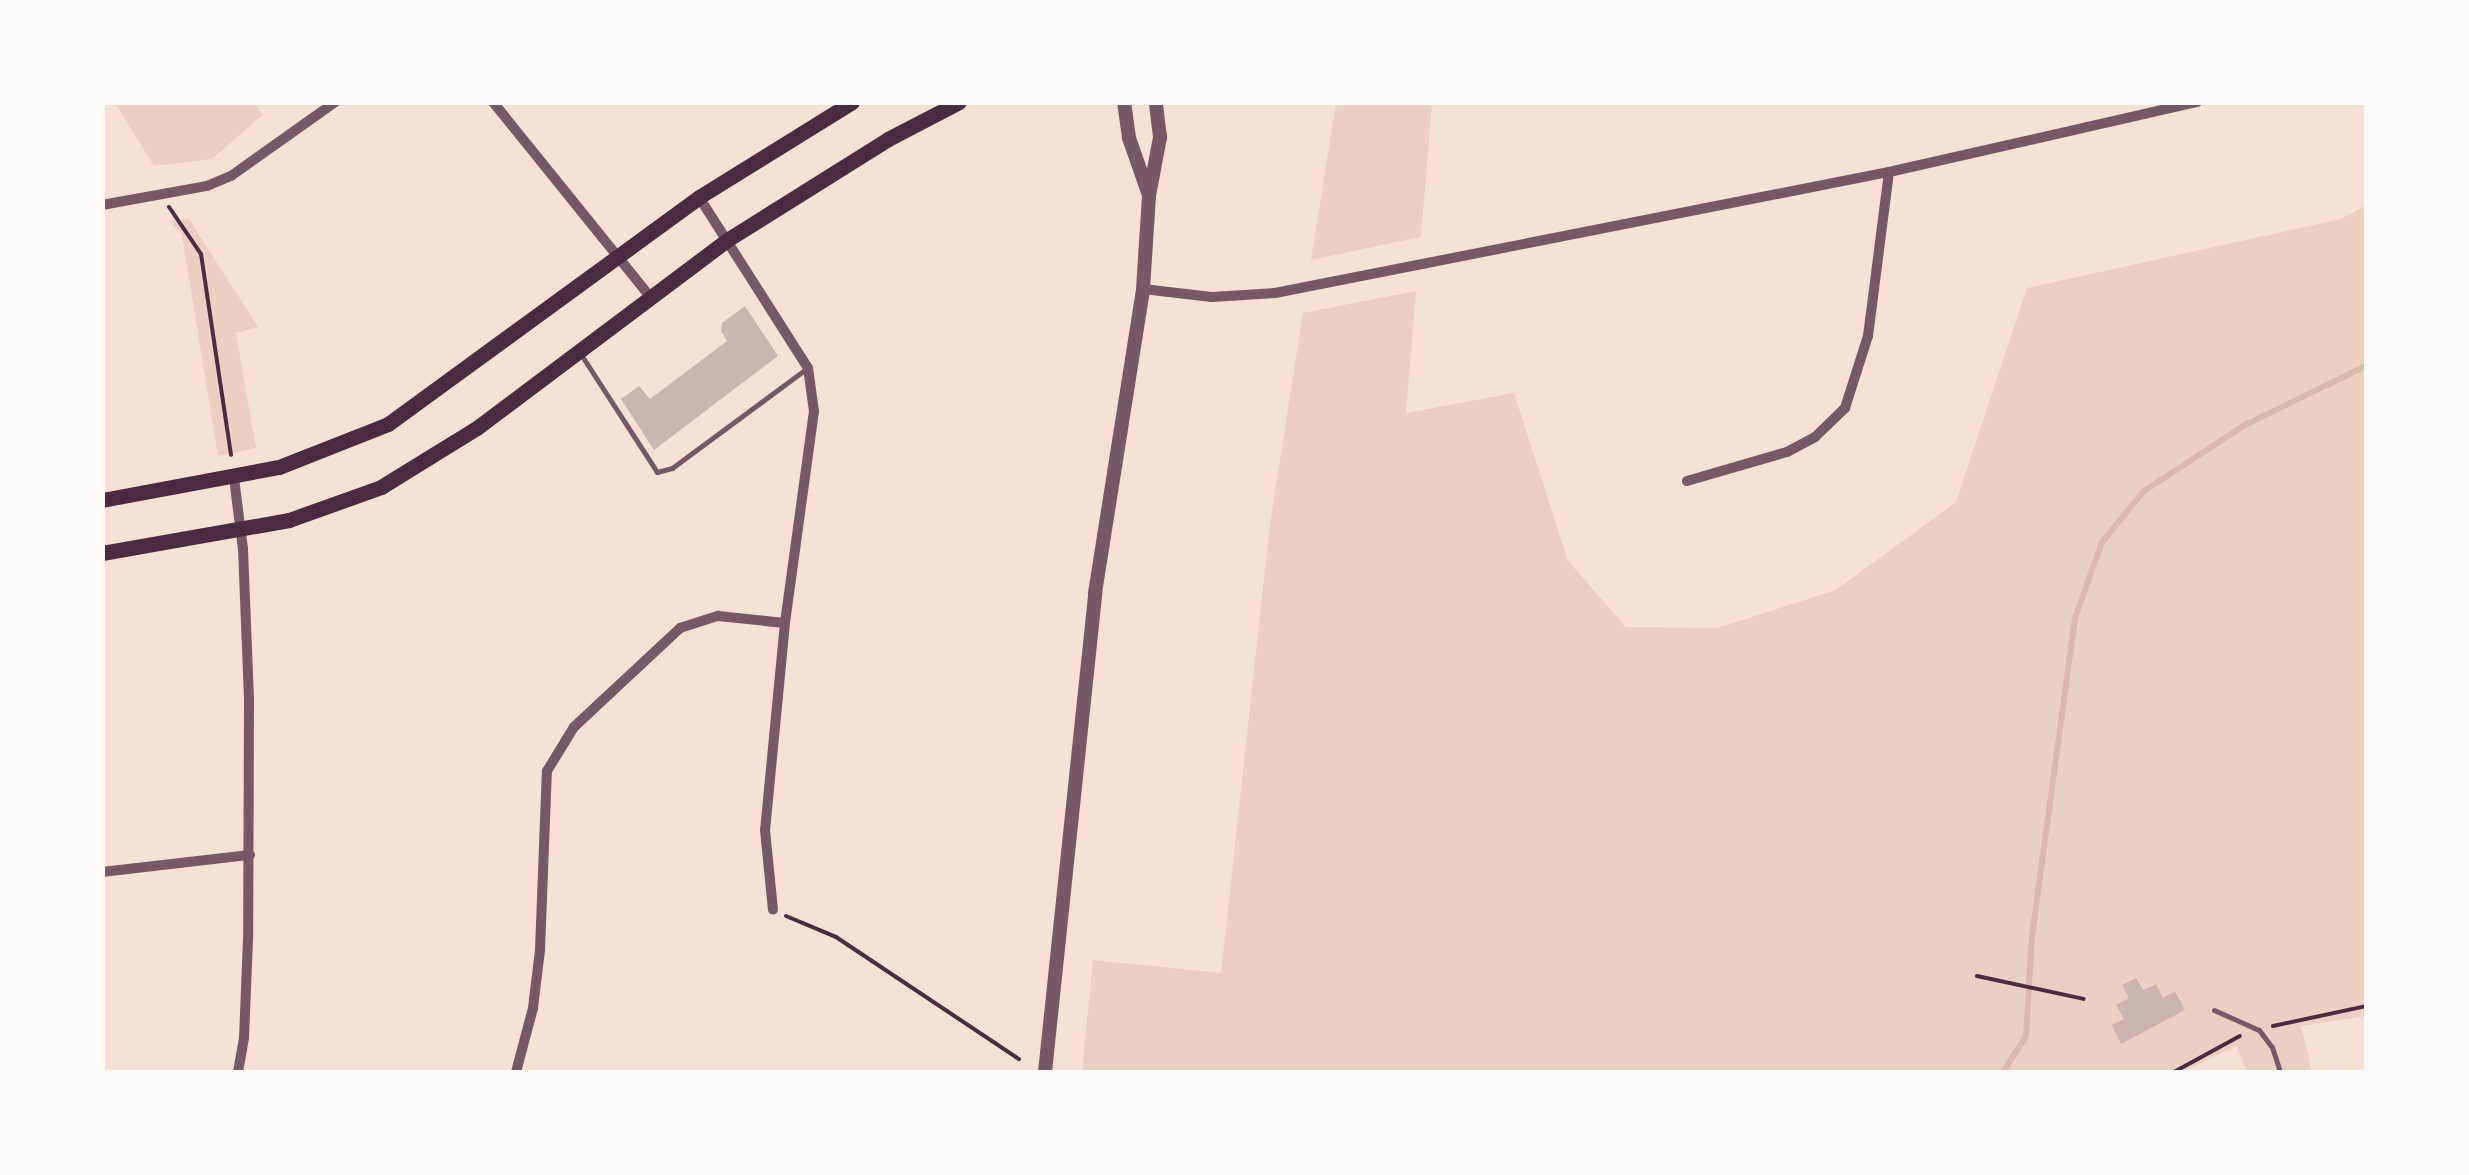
<!DOCTYPE html>
<style>
body{margin:0}
#map{position:relative;width:2469px;height:1175px;overflow:hidden;background:#f7e1d7;font-family:Barlow,sans-serif}
div>[style]{position:absolute}
[style*='--x']{left:calc(var(--x)*1px);top:calc(var(--y)*1px);width:calc(var(--w)*1px);rotate:calc(var(--a)*1deg)}
.green>*{inset:0;background:#ebcfc5}
.stream>*{height:6px;margin:-3px;padding:0 3px;transform-origin:3px;border-radius:3px;background:#dcb8b0}
.building>*{inset:0;background:#ccb4b1}
.path>*{height:4px;margin:-2px;padding:0 2px;transform-origin:2px;border-radius:2px;background:#4a2c40}
.service>*{height:5px;margin:-2.5px;padding:0 2.5px;transform-origin:2.5px;border-radius:2.5px;background:#755966}
.minor>*{height:10px;margin:-5px;padding:0 5px;transform-origin:5px;border-radius:5px;background:#755966}
.tertiary>*{height:14px;margin:-7px;padding:0 7px;transform-origin:7px;border-radius:7px;background:#755966}
.secondary>*{height:15px;margin:-7.5px;padding:0 7.5px;transform-origin:7.5px;border-radius:7.5px;background:#4a2c40}
span{translate:-50% -50%;white-space:nowrap;text-align:center;line-height:1.15;-webkit-text-stroke:10px #fffaf5;paint-order:stroke}
.frame{position:absolute;inset:0;border:105px solid #fffaf5;pointer-events:none}
</style>
<div id="map">
<div class="green">
<div style="clip-path:polygon(115px 103px,254px 103px,263px 115px,212px 159px,154px 166px)"></div>
<div style="clip-path:polygon(1336px 103px,1432px 103px,1421px 237px,1311px 260px)"></div>
<div style="clip-path:polygon(2366px 205px,2366px 1016px,2301px 1026px,2312px 1072px,2247px 1072px,2236px 1046px,2182px 1072px,1082px 1072px,1093px 960px,1221px 973px,1270px 524px,1303px 313px,1416px 291px,1406px 413px,1514px 393px,1568px 561px,1626px 627px,1717px 628px,1836px 590px,1956px 502px,2027px 288px,2341px 219px)"></div>
<div style="clip-path:polygon(189px 219px,258px 327px,236px 333px,256px 448px,218px 456px,182px 235px,169px 221px)"></div>
</div>
<div class="stream">
<div style="--x:2003;--y:1072;--w:43;--a:-57.4"></div>
<div style="--x:2026;--y:1036;--w:100;--a:-86.6"></div>
<div style="--x:2032;--y:936;--w:321;--a:-82.3"></div>
<div style="--x:2075;--y:618;--w:81;--a:-70.4"></div>
<div style="--x:2102;--y:542;--w:66;--a:-50.5"></div>
<div style="--x:2144;--y:491;--w:121;--a:-33.2"></div>
<div style="--x:2245;--y:425;--w:135;--a:-26"></div>
</div>
<div class="building">
<div style="clip-path:polygon(745px 306px,778px 356px,654px 450px,621px 399px,639px 386px,650px 399px,727px 341px,721px 331px,722px 323px)"></div>
<div style="clip-path:polygon(2136px 978px,2143px 990px,2156px 984px,2163px 998px,2175px 991px,2185px 1010px,2121px 1044px,2112px 1025px,2124px 1019px,2116px 1005px,2129px 998px,2122px 985px)"></div>
</div>
<div class="path">
<div style="--x:169;--y:207;--w:57;--a:55.8"></div>
<div style="--x:201;--y:254;--w:203;--a:81.5"></div>
<div style="--x:786;--y:916;--w:54;--a:22.8"></div>
<div style="--x:836;--y:937;--w:220;--a:33.7"></div>
<div style="--x:1977;--y:976;--w:109;--a:12.1"></div>
<div style="--x:2273;--y:1026;--w:95;--a:-12.1"></div>
<div style="--x:2174;--y:1072;--w:75;--a:-28.6"></div>
</div>
<div class="service">
<div style="--x:580;--y:353;--w:142;--a:57.1"></div>
<div style="--x:657;--y:472;--w:16;--a:-15"></div>
<div style="--x:672;--y:468;--w:167;--a:-36.5"></div>
<div style="--x:2214;--y:1010;--w:49;--a:24"></div>
<div style="--x:2259;--y:1030;--w:21;--a:53"></div>
<div style="--x:2272;--y:1047;--w:26;--a:72"></div>
</div>
<div class="minor">
<div style="--x:493;--y:102;--w:252;--a:51.1"></div>
<div style="--x:699;--y:197;--w:203;--a:57.5"></div>
<div style="--x:808;--y:368;--w:43;--a:82.1"></div>
<div style="--x:814;--y:411;--w:214;--a:97.8"></div>
<div style="--x:785;--y:623;--w:208;--a:95.5"></div>
<div style="--x:765;--y:830;--w:80;--a:84.3"></div>
<div style="--x:102;--y:205;--w:107;--a:-10.3"></div>
<div style="--x:207;--y:186;--w:26;--a:-23"></div>
<div style="--x:231;--y:176;--w:128;--a:-35.4"></div>
<div style="--x:1143;--y:289;--w:69;--a:6.6"></div>
<div style="--x:1212;--y:297;--w:63;--a:-3.6"></div>
<div style="--x:1275;--y:293;--w:626;--a:-11.15"></div>
<div style="--x:1889;--y:172;--w:316;--a:-12.8"></div>
<div style="--x:234;--y:478;--w:72;--a:82.8"></div>
<div style="--x:243;--y:549;--w:150;--a:87.7"></div>
<div style="--x:249;--y:699;--w:240;--a:90.2"></div>
<div style="--x:248;--y:939;--w:99;--a:92.3"></div>
<div style="--x:244;--y:1038;--w:35;--a:100"></div>
<div style="--x:1687;--y:481;--w:104;--a:-16.2"></div>
<div style="--x:1787;--y:452;--w:32;--a:-28"></div>
<div style="--x:1815;--y:437;--w:42;--a:-44"></div>
<div style="--x:1845;--y:408;--w:76;--a:-72.3"></div>
<div style="--x:1868;--y:336;--w:165;--a:-82.7"></div>
<div style="--x:102;--y:872;--w:149;--a:-6.6"></div>
<div style="--x:516;--y:1072;--w:66;--a:-75.1"></div>
<div style="--x:533;--y:1008;--w:58;--a:-83.1"></div>
<div style="--x:540;--y:950;--w:179;--a:-87.8"></div>
<div style="--x:547;--y:771;--w:52;--a:-58.5"></div>
<div style="--x:574;--y:727;--w:145;--a:-43"></div>
<div style="--x:680;--y:628;--w:40;--a:-18"></div>
<div style="--x:718;--y:616;--w:67;--a:6"></div>
</div>
<div class="tertiary">
<div style="--x:1124;--y:102;--w:36;--a:82"></div>
<div style="--x:1129;--y:138;--w:60;--a:70.7"></div>
<div style="--x:1045;--y:1072;--w:482;--a:-84"></div>
<div style="--x:1095;--y:593;--w:308;--a:-81"></div>
<div style="--x:1143;--y:289;--w:93;--a:-86.3"></div>
<div style="--x:1149;--y:196;--w:60;--a:-79.4"></div>
<div style="--x:1160;--y:137;--w:35;--a:-97"></div>
</div>
<div class="secondary">
<div style="--x:102;--y:500;--w:180;--a:-10.6"></div>
<div style="--x:279;--y:467;--w:117;--a:-21.5"></div>
<div style="--x:388;--y:424;--w:385;--a:-36.1"></div>
<div style="--x:699;--y:197;--w:180;--a:-31.8"></div>
<div style="--x:102;--y:553;--w:190;--a:-10"></div>
<div style="--x:289;--y:520;--w:98;--a:-19.7"></div>
<div style="--x:381;--y:487;--w:114;--a:-31.7"></div>
<div style="--x:478;--y:427;--w:311;--a:-36.9"></div>
<div style="--x:727;--y:240;--w:190;--a:-32.1"></div>
<div style="--x:888;--y:139;--w:80;--a:-27.5"></div>
</div>
<div class="frame"></div>
</div>
